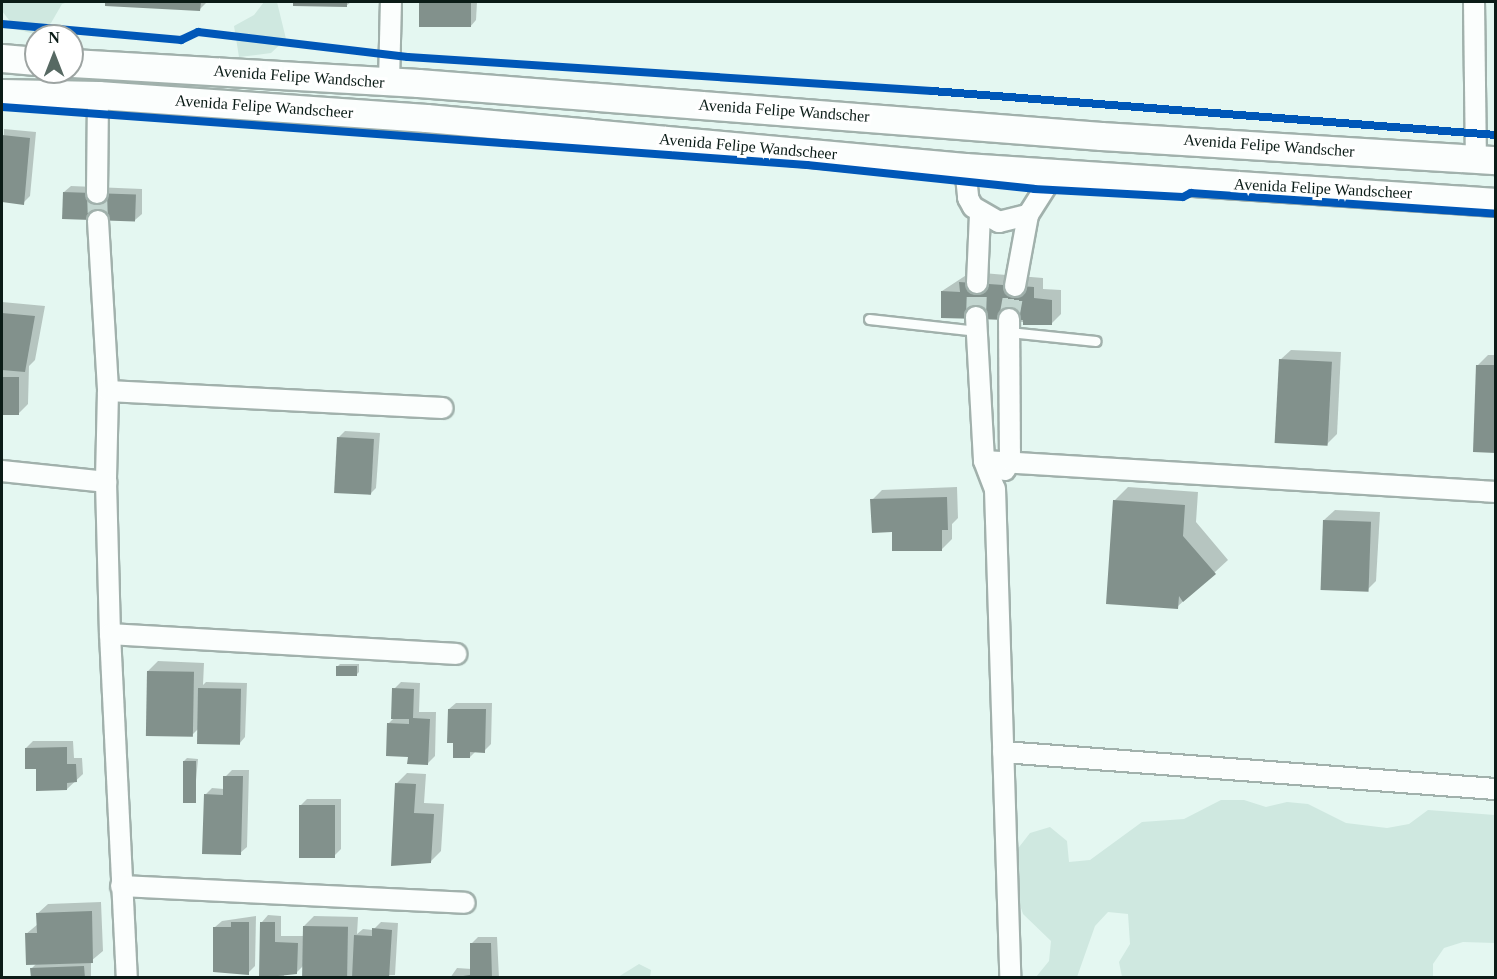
<!DOCTYPE html>
<style>
body{margin:0}
#map{position:relative;width:1497px;height:979px;overflow:hidden;background:#e4f7f1;font-family:"Times New Roman",serif}
div>[style]{position:absolute}
[style*='--x']{left:calc(var(--x)*1px);top:calc(var(--y)*1px);width:calc(var(--w)*1px);rotate:calc(var(--a)*1deg)}
.green>*{inset:0;background:#cfe8e0}
.shadow>*{inset:0;background:#0003}
.building>*{inset:0;background:#82918c;transform-origin:0 0}
.street-tunnel>*{height:20px;margin-top:-10px;transform-origin:0;background:repeating-linear-gradient(90deg,#c3d6d0 0 20px,transparent 0 30px)}
.roads{filter:drop-shadow(2px 0 #a1b1ac) drop-shadow(-2px 0 #a1b1ac) drop-shadow(0 2px #a1b1ac) drop-shadow(0 -2px #a1b1ac)}
.lane>*{height:9px;margin:-4.5px;padding:0 4.5px;transform-origin:4.5px;border-radius:4.5px;background:#fbfefd}
.street>*{height:20px;margin:-10px;padding:0 10px;transform-origin:10px;border-radius:10px;background:#fbfefd}
.secondary>*{height:27px;margin:-13.5px;padding:0 13.5px;transform-origin:13.5px;border-radius:13.5px;background:#fbfefd}
.cycleway>*{height:8px;margin:-4px;padding:0 4px;transform-origin:4px;border-radius:4px;background:#0057b8}
span{translate:-50% -50%;white-space:nowrap;text-align:center;line-height:1.15;-webkit-text-stroke:6px #fff;paint-order:stroke}
.street-label{font-size:16px;color:#0b1c17}
.frame{position:absolute;inset:0;border:3px solid #0b1c17;pointer-events:none}
.north{position:absolute;left:24px;top:24px;width:60px;height:60px;box-sizing:border-box;background:#fff;border:2px solid #9da4a2;border-radius:50%;rotate:0deg;font-size:16px;font-weight:700;line-height:24px;text-align:center;color:#0b1c17}
.north::after{content:'';display:block;margin:auto;width:21px;height:27px;background:#576963;clip-path:polygon(50% 0,100% 100%,50% 72%,0 100%)}
</style>
<div id="map">
<div class="green">
<div style="clip-path:polygon(2px 2px,68px 2px,62px 4px,51px 23px,34px 34px,16px 29px,2px 11px)"></div>
<div style="clip-path:polygon(264px 2px,277px 2px,286px 39px,271px 53px,239px 57px,234px 26px,254px 15px)"></div>
<div style="clip-path:polygon(1221px 800px,1244px 800px,1266px 807px,1287px 802px,1308px 804px,1346px 823px,1387px 828px,1409px 824px,1428px 810px,1495px 815px,1495px 943px,1463px 942px,1444px 948px,1433px 964px,1433px 977px,1122px 977px,1119px 962px,1130px 944px,1128px 914px,1108px 912px,1095px 926px,1077px 977px,1036px 977px,1049px 961px,1051px 941px,1023px 914px,1016px 893px,1016px 851px,1030px 833px,1050px 827px,1067px 841px,1069px 862px,1090px 860px,1142px 822px,1184px 819px)"></div>
<div style="clip-path:polygon(639px 964px,651px 970px,650px 977px,618px 977px)"></div>
</div>
<div class="shadow">
<div style="clip-path:polygon(107px 2px,207px 2px,200px 9px,107px 5px)"></div>
<div style="clip-path:polygon(295px 2px,351px 2px,346px 6px,295px 5px)"></div>
<div style="clip-path:polygon(421px 2px,477px 2px,476px 20px,470px 27px,420px 25px)"></div>
<div style="clip-path:polygon(4px 129px,36px 132px,30px 196px,23px 203px,2px 201px)"></div>
<div style="clip-path:polygon(71px 186px,142px 189px,142px 214px,135px 220px,64px 192px)"></div>
<div style="clip-path:polygon(971px 272px,1043px 278px,1043px 289px,1061px 290px,1061px 314px,1051px 324px,942px 316px,942px 291px)"></div>
<div style="clip-path:polygon(2px 302px,45px 306px,35px 360px,29px 366px,28px 404px,18px 414px,2px 414px)"></div>
<div style="clip-path:polygon(1291px 350px,1341px 352px,1337px 434px,1327px 444px,1280px 360px)"></div>
<div style="clip-path:polygon(1488px 355px,1496px 355px,1496px 452px,1478px 365px)"></div>
<div style="clip-path:polygon(345px 431px,380px 433px,376px 488px,369px 495px,339px 437px)"></div>
<div style="clip-path:polygon(957px 487px,958px 518px,952px 524px,952px 539px,942px 549px,894px 530px,872px 500px,882px 490px)"></div>
<div style="clip-path:polygon(1128px 487px,1198px 492px,1196px 522px,1228px 560px,1177px 607px,1114px 501px)"></div>
<div style="clip-path:polygon(1335px 510px,1380px 512px,1376px 581px,1366px 591px,1324px 520px)"></div>
<div style="clip-path:polygon(158px 661px,204px 663px,203px 685px,206px 682px,247px 683px,245px 737px,239px 744px,198px 729px,191px 736px,148px 671px)"></div>
<div style="clip-path:polygon(340px 664px,359px 664px,359px 672px,356px 675px,337px 667px)"></div>
<div style="clip-path:polygon(401px 682px,420px 683px,419px 712px,436px 712px,435px 756px,428px 763px,409px 756px,388px 724px,395px 717px,394px 689px)"></div>
<div style="clip-path:polygon(456px 703px,492px 703px,491px 744px,484px 751px,476px 751px,470px 757px,455px 741px,449px 709px)"></div>
<div style="clip-path:polygon(33px 741px,73px 741px,74px 758px,82px 758px,83px 774px,67px 789px,26px 748px)"></div>
<div style="clip-path:polygon(187px 758px,198px 759px,194px 802px,184px 761px)"></div>
<div style="clip-path:polygon(232px 770px,249px 770px,247px 847px,240px 853px,205px 795px,212px 788px,224px 789px,225px 777px)"></div>
<div style="clip-path:polygon(407px 773px,426px 774px,424px 803px,444px 804px,441px 851px,431px 861px,397px 783px)"></div>
<div style="clip-path:polygon(307px 799px,341px 799px,341px 849px,334px 856px,300px 806px)"></div>
<div style="clip-path:polygon(101px 902px,103px 951px,91px 961px,91px 978px,32px 978px,32px 968px,37px 963px,26px 934px,38px 924px,37px 914px,48px 904px)"></div>
<div style="clip-path:polygon(268px 915px,281px 916px,281px 936px,304px 936px,304px 926px,314px 916px,358px 917px,357px 934px,363px 929px,373px 930px,381px 922px,398px 923px,395px 975px,303px 978px,303px 966px,297px 972px,284px 972px,284px 978px,261px 978px,262px 922px)"></div>
<div style="clip-path:polygon(256px 916px,255px 966px,248px 973px,215px 927px,222px 921px)"></div>
<div style="clip-path:polygon(478px 937px,497px 937px,499px 978px,450px 978px,457px 968px,472px 969px,471px 944px)"></div>
</div>
<div class="building">
<div style="clip-path:polygon(105px 2px,201px 2px,200px 11px,105px 6px)"></div>
<div style="clip-path:polygon(293px 2px,347px 2px,347px 7px,293px 6px)"></div>
<div style="left:419px;top:2px;width:52px;height:25px"></div>
<div style="clip-path:polygon(2px 135px,30px 138px,24px 205px,2px 202px)"></div>
<div style="left:63px;top:192px;width:73px;height:27px;rotate:2deg"></div>
<div style="clip-path:polygon(959px 282px,1034px 287px,1034px 298px,1052px 300px,1052px 325px,1023px 325px,1023px 320px,941px 318px,941px 291px,960px 292px)"></div>
<div style="clip-path:polygon(2px 313px,35px 316px,25px 372px,2px 370px)"></div>
<div style="left:1279px;top:359px;width:53px;height:84px;rotate:3deg"></div>
<div style="clip-path:polygon(1476px 365px,1496px 365px,1496px 453px,1473px 452px)"></div>
<div style="left:2px;top:377px;width:17px;height:38px"></div>
<div style="left:337px;top:437px;width:37px;height:56px;rotate:3deg"></div>
<div style="clip-path:polygon(947px 497px,948px 530px,942px 530px,942px 551px,892px 551px,892px 532px,872px 533px,870px 499px)"></div>
<div style="clip-path:polygon(1113px 500px,1185px 505px,1183px 536px,1216px 574px,1183px 602px,1179px 596px,1178px 609px,1106px 604px)"></div>
<div style="left:1323px;top:520px;width:48px;height:70px;rotate:2deg"></div>
<div style="left:336px;top:666px;width:21px;height:10px"></div>
<div style="left:147px;top:671px;width:47px;height:65px;rotate:1deg"></div>
<div style="left:198px;top:688px;width:43px;height:56px;rotate:1deg"></div>
<div style="clip-path:polygon(392px 688px,414px 689px,413px 718px,430px 719px,428px 765px,407px 764px,408px 757px,386px 756px,387px 723px,409px 724px,409px 719px,391px 719px)"></div>
<div style="clip-path:polygon(448px 709px,486px 709px,485px 753px,470px 752px,470px 758px,453px 758px,453px 743px,447px 743px)"></div>
<div style="clip-path:polygon(67px 747px,67px 764px,76px 764px,77px 782px,67px 783px,67px 790px,36px 791px,36px 769px,25px 769px,25px 748px)"></div>
<div style="left:183px;top:761px;width:13px;height:42px"></div>
<div style="clip-path:polygon(223px 776px,243px 776px,241px 855px,202px 854px,204px 794px,223px 795px)"></div>
<div style="clip-path:polygon(395px 783px,416px 784px,414px 813px,434px 814px,431px 863px,391px 866px)"></div>
<div style="left:299px;top:805px;width:36px;height:53px"></div>
<div style="clip-path:polygon(92px 911px,93px 963px,26px 965px,25px 933px,37px 933px,36px 913px)"></div>
<div style="clip-path:polygon(231px 922px,249px 922px,249px 975px,213px 972px,213px 927px,231px 927px)"></div>
<div style="clip-path:polygon(260px 922px,275px 922px,275px 942px,298px 943px,297px 974px,259px 978px)"></div>
<div style="left:303px;top:926px;width:45px;height:52px;rotate:1deg"></div>
<div style="clip-path:polygon(372px 928px,392px 930px,389px 978px,352px 978px,354px 935px,372px 936px)"></div>
<div style="clip-path:polygon(470px 943px,491px 943px,492px 978px,449px 978px,470px 975px)"></div>
<div style="clip-path:polygon(84px 966px,85px 978px,31px 978px,30px 968px)"></div>
</div>
<div class="street-tunnel">
<div style="--x:97;--y:193;--w:28;--a:88"></div>
<div style="--x:976;--y:317;--w:34;--a:-88"></div>
<div style="--x:1009;--y:319;--w:34;--a:-80"></div>
</div>
<div class="roads">
<div class="lane">
<div style="--x:869;--y:319;--w:109;--a:6.3"></div>
<div style="--x:1009;--y:332;--w:87;--a:5.9"></div>
</div>
<div class="street">
<div style="--x:1474;--y:2;--w:156;--a:89.3"></div>
<div style="--x:389;--y:82;--w:80;--a:-88.6"></div>
<div style="--x:965;--y:167;--w:31;--a:84"></div>
<div style="--x:968;--y:198;--w:10;--a:61"></div>
<div style="--x:973;--y:207;--w:30;--a:30"></div>
<div style="--x:999;--y:222;--w:30;--a:-14"></div>
<div style="--x:1028;--y:215;--w:49;--a:-57.6"></div>
<div style="--x:97;--y:193;--w:98;--a:-89.4"></div>
<div style="--x:98;--y:221;--w:170;--a:86.6"></div>
<div style="--x:108;--y:391;--w:91;--a:91.3"></div>
<div style="--x:106;--y:482;--w:152;--a:88.5"></div>
<div style="--x:110;--y:634;--w:344;--a:87.2"></div>
<div style="--x:977;--y:283;--w:69;--a:-87.5"></div>
<div style="--x:1015;--y:286;--w:72;--a:-79.6"></div>
<div style="--x:976;--y:317;--w:144;--a:86.8"></div>
<div style="--x:984;--y:461;--w:30;--a:69"></div>
<div style="--x:995;--y:489;--w:489;--a:88.2"></div>
<div style="--x:108;--y:391;--w:335;--a:2.9"></div>
<div style="--x:984;--y:461;--w:513;--a:3.46"></div>
<div style="--x:1005;--y:470;--w:11;--a:-63"></div>
<div style="--x:1010;--y:460;--w:141;--a:-90.4"></div>
<div style="--x:2;--y:471;--w:105;--a:6"></div>
<div style="--x:110;--y:634;--w:347;--a:3.3"></div>
<div style="--x:1003;--y:752;--w:494;--a:4.3"></div>
<div style="--x:121;--y:886;--w:344;--a:2.8"></div>
</div>
<div class="secondary">
<div style="--x:2;--y:58;--w:34;--a:5"></div>
<div style="--x:72;--y:63;--w:347;--a:3.3"></div>
<div style="--x:418;--y:83;--w:685;--a:4.44"></div>
<div style="--x:1101;--y:136;--w:396;--a:3.5"></div>
<div style="--x:2;--y:93;--w:96;--a:1.2"></div>
<div style="--x:98;--y:95;--w:329;--a:4"></div>
<div style="--x:426;--y:118;--w:541;--a:5.19"></div>
<div style="--x:965;--y:167;--w:532;--a:3.77"></div>
</div>
</div>
<div class="cycleway">
<div style="--x:2;--y:24;--w:180;--a:5.1"></div>
<div style="--x:181;--y:40;--w:19;--a:-25"></div>
<div style="--x:198;--y:32;--w:211;--a:6.8"></div>
<div style="--x:408;--y:57;--w:525;--a:3.71"></div>
<div style="--x:932;--y:91;--w:566;--a:4.46"></div>
<div style="--x:2;--y:107;--w:807;--a:4.12"></div>
<div style="--x:807;--y:165;--w:228;--a:6"></div>
<div style="--x:1034;--y:189;--w:149;--a:3.1"></div>
<div style="--x:1183;--y:197;--w:9;--a:-27"></div>
<div style="--x:1191;--y:193;--w:306;--a:3.9"></div>
</div>
<div class="street-label">
<span style="left:299px;top:77px;rotate:4deg">Avenida Felipe Wandscher</span>
<span style="left:264px;top:107px;rotate:4deg">Avenida Felipe Wandscheer</span>
<span style="left:784px;top:111px;rotate:4deg">Avenida Felipe Wandscher</span>
<span style="left:1269px;top:146px;rotate:4deg">Avenida Felipe Wandscher</span>
<span style="left:748px;top:147px;rotate:5deg">Avenida Felipe Wandscheer</span>
<span style="left:1323px;top:189px;rotate:3deg">Avenida Felipe Wandscheer</span>
</div>
<div class="frame"></div>
<div class="north">N</div>
</div>
